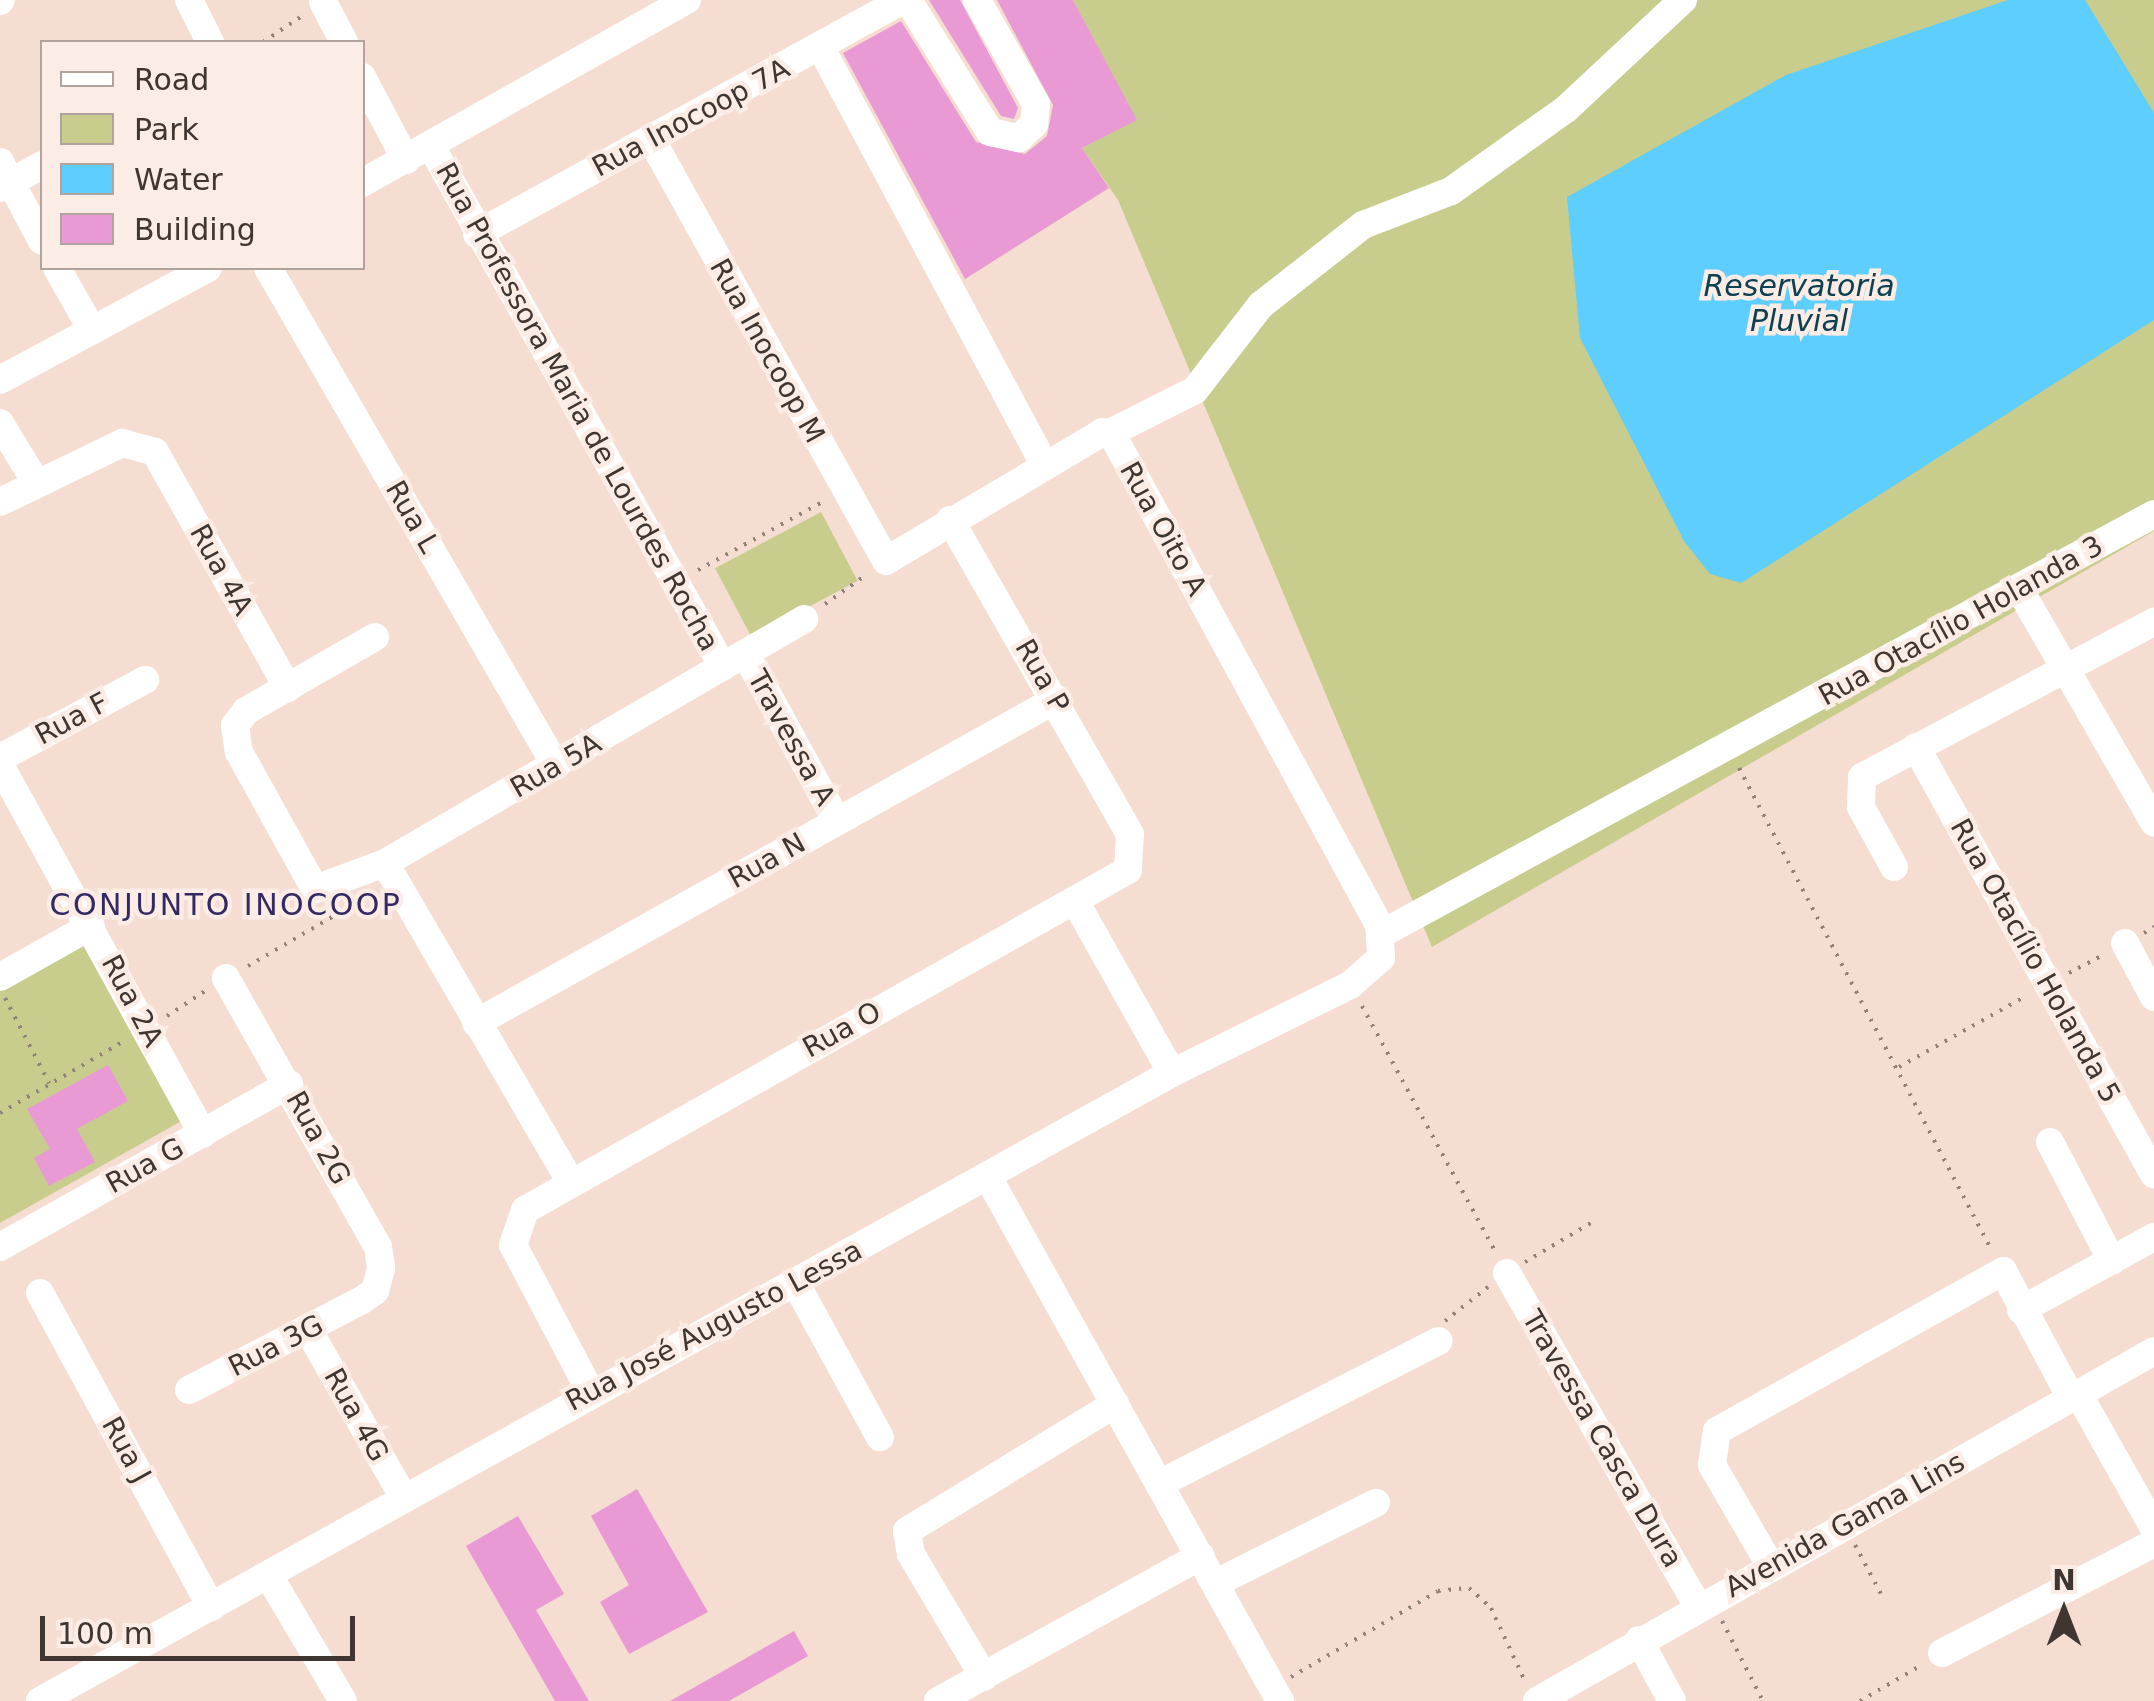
<!DOCTYPE html>
<meta charset="utf-8">
<style>
body{margin:0}
#map{position:relative;width:2154px;height:1701px;overflow:hidden;background:#f5ddd1;font-family:"DejaVu Sans",sans-serif}
div>[style]{position:absolute}
[style*='--x']{left:calc(var(--x)*1px);top:calc(var(--y)*1px);width:calc(var(--w)*1px);rotate:calc(var(--a)*1deg)}
.green>*{inset:0;background:#c8cd8e;transform-origin:0 0}
.water>*{inset:0;background:#5dcefd}
.building>*{inset:0;background:#e999d4}
.path>*{height:4px;margin-top:-2px;transform-origin:0;background:repeating-linear-gradient(90deg,#92817a 0 2.5px,transparent 0 10.5px)}
.minor>*{height:28px;margin:-14px;padding:0 14px;transform-origin:14px;border-radius:14px;background:#fff}
span{translate:-50% -50%;white-space:nowrap;text-align:center;line-height:1.15;-webkit-text-stroke:9px #fbece5;paint-order:stroke}
.street-label{font-size:28px;color:#3f3531}
.water-label{font-size:30px;color:#0e4053;font-style:italic}
.neighbourhood-label{font-size:30px;color:#332963;letter-spacing:2.5px}
.legend{position:absolute;left:40px;top:40px;width:325px;height:230px;box-sizing:border-box;background:#fbece5;border:2px solid #b0a39d;margin:0;padding:12px 18px;list-style:none;font-size:30px;color:#3f3531}
.legend li{display:flex;align-items:center;gap:20px;height:50px}
.legend b{width:50px;border:2px solid #b0a39d}
.north{position:absolute;left:2014px;top:1561px;width:100px;height:100px;-webkit-text-stroke:8px #fbece5;paint-order:stroke;rotate:0deg;font-size:28px;font-weight:700;line-height:40px;text-align:center;color:#3f3531}
.north::after{content:'';display:block;margin:auto;width:35px;height:45px;background:#3f3531;clip-path:polygon(50% 0,100% 100%,50% 72%,0 100%)}
.scale{position:absolute;left:40px;top:1616px;width:315px;height:45px;box-sizing:border-box;border:5px solid #3f3531;border-top:0;padding-left:12px;font-size:30px;line-height:35px;white-space:nowrap;color:#3f3531;-webkit-text-stroke:8px #fbece5;paint-order:stroke}
</style>
<div id="map">
<div class="green">
<div style="clip-path:polygon(1073px 0,2154px 0,2154px 531px,1432px 947px,1118px 200px,1082px 148px,1136px 120px)"></div>
<div style="left:821px;top:512px;width:78px;height:120px;rotate:62deg"></div>
<div style="clip-path:polygon(85px 943px,185px 1119px,0 1223px,0 991px)"></div>
</div>
<div class="water">
<div style="clip-path:polygon(2008px 0,2085px 0,2154px 113px,2154px 320px,1741px 583px,1710px 574px,1684px 541px,1580px 338px,1567px 197px,1786px 75px)"></div>
</div>
<div class="building">
<div style="clip-path:polygon(929px 0,960px 0,1018px 108px,1014px 119px,1001px 116px)"></div>
<div style="clip-path:polygon(997px 0,1073px 0,1137px 120px,1082px 148px,1109px 188px,965px 279px,843px 53px,901px 21px,976px 142px,1025px 154px,1047px 136px,1053px 105px)"></div>
<div style="clip-path:polygon(108px 1065px,128px 1101px,77px 1129px,95px 1162px,49px 1186px,34px 1158px,50px 1149px,27px 1109px)"></div>
<div style="clip-path:polygon(637px 1489px,708px 1612px,629px 1654px,600px 1602px,629px 1585px,591px 1516px)"></div>
<div style="clip-path:polygon(518px 1516px,564px 1594px,536px 1610px,589px 1701px,555px 1701px,466px 1546px)"></div>
<div style="clip-path:polygon(794px 1631px,808px 1656px,729px 1701px,670px 1701px)"></div>
</div>
<div class="path">
<div style="--x:263;--y:42;--w:50;--a:-33.7"></div>
<div style="--x:698;--y:570;--w:146;--a:-28.7"></div>
<div style="--x:825;--y:604;--w:50;--a:-35.3"></div>
<div style="--x:1739;--y:768;--w:543;--a:62.35"></div>
<div style="--x:2144;--y:933;--w:12;--a:-31"></div>
<div style="--x:248;--y:966;--w:135;--a:-30.2"></div>
<div style="--x:2069;--y:973;--w:41;--a:-27.8"></div>
<div style="--x:5;--y:998;--w:96;--a:62.6"></div>
<div style="--x:1362;--y:1006;--w:281;--a:61.5"></div>
<div style="--x:167;--y:1016;--w:45;--a:-33.3"></div>
<div style="--x:1899;--y:1067;--w:145;--a:-29.2"></div>
<div style="--x:0;--y:1113;--w:143;--a:-30.1"></div>
<div style="--x:1525;--y:1262;--w:80;--a:-30.7"></div>
<div style="--x:1445;--y:1321;--w:55;--a:-38.3"></div>
<div style="--x:1855;--y:1545;--w:55;--a:62"></div>
<div style="--x:1722;--y:1621;--w:90;--a:62.9"></div>
<div style="--x:1291;--y:1677;--w:170;--a:-30.3"></div>
<div style="--x:1438;--y:1591;--w:31;--a:-6"></div>
<div style="--x:1469;--y:1588;--w:30;--a:42"></div>
<div style="--x:1491;--y:1608;--w:78;--a:65.1"></div>
<div style="--x:1860;--y:1701;--w:69;--a:-30.3"></div>
</div>
<div class="minor">
<div style="--x:189;--y:0;--w:47;--a:63.4"></div>
<div style="--x:908;--y:0;--w:155;--a:58.2"></div>
<div style="--x:990;--y:132;--w:30;--a:12"></div>
<div style="--x:1019;--y:138;--w:21;--a:-43"></div>
<div style="--x:1034;--y:124;--w:20;--a:-84"></div>
<div style="--x:1036;--y:104;--w:120;--a:-119.6"></div>
<div style="--x:0;--y:1;--w:1;--a:-45"></div>
<div style="--x:323;--y:2;--w:45;--a:62.3"></div>
<div style="--x:821;--y:48;--w:473;--a:61.8"></div>
<div style="--x:362;--y:77;--w:94;--a:62.1"></div>
<div style="--x:431;--y:146;--w:597;--a:60.73"></div>
<div style="--x:0;--y:162;--w:89;--a:62"></div>
<div style="--x:362;--y:183;--w:373;--a:-29.4"></div>
<div style="--x:0;--y:188;--w:48;--a:-28.7"></div>
<div style="--x:477;--y:234;--w:486;--a:-28.8"></div>
<div style="--x:57;--y:268;--w:71;--a:60.6"></div>
<div style="--x:268;--y:268;--w:575;--a:59.96"></div>
<div style="--x:0;--y:380;--w:236;--a:-28.3"></div>
<div style="--x:0;--y:423;--w:71;--a:58.8"></div>
<div style="--x:1108;--y:434;--w:97;--a:-26.8"></div>
<div style="--x:1195;--y:390;--w:108;--a:-52.2"></div>
<div style="--x:1261;--y:305;--w:130;--a:-38.1"></div>
<div style="--x:1363;--y:225;--w:94;--a:-21.1"></div>
<div style="--x:1451;--y:191;--w:141;--a:-35.5"></div>
<div style="--x:1566;--y:109;--w:160;--a:-43"></div>
<div style="--x:0;--y:502;--w:136;--a:-25.8"></div>
<div style="--x:122;--y:443;--w:34;--a:15"></div>
<div style="--x:155;--y:452;--w:271;--a:60.6"></div>
<div style="--x:2021;--y:592;--w:266;--a:60"></div>
<div style="--x:375;--y:637;--w:149;--a:150.2"></div>
<div style="--x:246;--y:711;--w:18;--a:128"></div>
<div style="--x:235;--y:725;--w:27;--a:82"></div>
<div style="--x:239;--y:752;--w:157;--a:61"></div>
<div style="--x:315;--y:889;--w:75;--a:-20.4"></div>
<div style="--x:385;--y:863;--w:485;--a:-30.2"></div>
<div style="--x:746;--y:655;--w:189;--a:61.3"></div>
<div style="--x:1916;--y:747;--w:489;--a:60.9"></div>
<div style="--x:0;--y:758;--w:165;--a:-28.3"></div>
<div style="--x:0;--y:765;--w:421;--a:61.2"></div>
<div style="--x:385;--y:863;--w:369;--a:59.8"></div>
<div style="--x:1894;--y:867;--w:68;--a:-118.8"></div>
<div style="--x:1861;--y:807;--w:30;--a:-88"></div>
<div style="--x:1862;--y:777;--w:331;--a:-28"></div>
<div style="--x:1075;--y:901;--w:197;--a:60.6"></div>
<div style="--x:1383;--y:933;--w:877;--a:-28.52"></div>
<div style="--x:2125;--y:943;--w:61;--a:61.8"></div>
<div style="--x:0;--y:977;--w:104;--a:-29.3"></div>
<div style="--x:476;--y:1023;--w:665;--a:-29.15"></div>
<div style="--x:2050;--y:1142;--w:134;--a:62.5"></div>
<div style="--x:988;--y:1177;--w:600;--a:60.87"></div>
<div style="--x:0;--y:1247;--w:332;--a:-29.4"></div>
<div style="--x:1507;--y:1273;--w:383;--a:60.2"></div>
<div style="--x:795;--y:1282;--w:177;--a:61.3"></div>
<div style="--x:40;--y:1293;--w:358;--a:61.4"></div>
<div style="--x:2021;--y:1310;--w:152;--a:-28.8"></div>
<div style="--x:309;--y:1331;--w:192;--a:60.4"></div>
<div style="--x:189;--y:1390;--w:195;--a:-27.5"></div>
<div style="--x:362;--y:1300;--w:16;--a:-35"></div>
<div style="--x:375;--y:1291;--w:24;--a:-75"></div>
<div style="--x:381;--y:1268;--w:21;--a:-98"></div>
<div style="--x:378;--y:1247;--w:309;--a:-119.5"></div>
<div style="--x:590;--y:1391;--w:165;--a:-117.8"></div>
<div style="--x:513;--y:1245;--w:37;--a:-71"></div>
<div style="--x:525;--y:1210;--w:692;--a:-29.42"></div>
<div style="--x:1128;--y:870;--w:36;--a:-87"></div>
<div style="--x:1130;--y:834;--w:362;--a:-119.8"></div>
<div style="--x:2079;--y:1395;--w:153;--a:60.6"></div>
<div style="--x:1159;--y:1484;--w:314;--a:-27.1"></div>
<div style="--x:1770;--y:1565;--w:116;--a:-120.1"></div>
<div style="--x:1712;--y:1465;--w:34;--a:-82"></div>
<div style="--x:1717;--y:1431;--w:328;--a:-29.2"></div>
<div style="--x:2003;--y:1271;--w:144;--a:61.8"></div>
<div style="--x:269;--y:1576;--w:145;--a:59.4"></div>
<div style="--x:1216;--y:1583;--w:179;--a:-26.6"></div>
<div style="--x:1639;--y:1640;--w:69;--a:61.6"></div>
<div style="--x:1942;--y:1653;--w:239;--a:-27.4"></div>
<div style="--x:984;--y:1677;--w:143;--a:-120.7"></div>
<div style="--x:911;--y:1554;--w:23;--a:-100"></div>
<div style="--x:907;--y:1531;--w:244;--a:-31.4"></div>
<div style="--x:40;--y:1701;--w:1295;--a:-29.02"></div>
<div style="--x:1172;--y:1073;--w:199;--a:-26.3"></div>
<div style="--x:1350;--y:985;--w:41;--a:-41.1"></div>
<div style="--x:1381;--y:958;--w:33;--a:-93"></div>
<div style="--x:1379;--y:925;--w:554;--a:-118.55"></div>
<div style="--x:1114;--y:438;--w:13;--a:-151"></div>
<div style="--x:1103;--y:432;--w:252;--a:149.3"></div>
<div style="--x:886;--y:561;--w:484;--a:-119.1"></div>
<div style="--x:938;--y:1701;--w:300;--a:-28.9"></div>
<div style="--x:1537;--y:1701;--w:709;--a:-29.56"></div>
</div>
<div class="street-label">
<span style="left:691px;top:118px;rotate:-28deg">Rua Inocoop 7A</span>
<span style="left:767px;top:351px;rotate:61deg">Rua Inocoop M</span>
<span style="left:577px;top:407px;rotate:61deg">Rua Professora Maria de Lourdes Rocha</span>
<span style="left:412px;top:517px;rotate:60deg">Rua L</span>
<span style="left:1163px;top:529px;rotate:61deg">Rua Oito A</span>
<span style="left:221px;top:570px;rotate:61deg">Rua 4A</span>
<span style="left:1961px;top:621px;rotate:-29deg">Rua Otacílio Holanda 3</span>
<span style="left:1042px;top:676px;rotate:60deg">Rua P</span>
<span style="left:72px;top:719px;rotate:-28deg">Rua F</span>
<span style="left:791px;top:738px;rotate:61deg">Travessa A</span>
<span style="left:556px;top:766px;rotate:-30deg">Rua 5A</span>
<span style="left:767px;top:861px;rotate:-29deg">Rua N</span>
<span style="left:2035px;top:961px;rotate:61deg">Rua Otacílio Holanda 5</span>
<span style="left:132px;top:1001px;rotate:62deg">Rua 2A</span>
<span style="left:842px;top:1030px;rotate:-29deg">Rua O</span>
<span style="left:318px;top:1138px;rotate:61deg">Rua 2G</span>
<span style="left:145px;top:1166px;rotate:-29deg">Rua G</span>
<span style="left:714px;top:1326px;rotate:-28deg">Rua José Augusto Lessa</span>
<span style="left:276px;top:1346px;rotate:-27deg">Rua 3G</span>
<span style="left:356px;top:1415px;rotate:61deg">Rua 4G</span>
<span style="left:1602px;top:1439px;rotate:60deg">Travessa Casca Dura</span>
<span style="left:126px;top:1450px;rotate:61deg">Rua J</span>
<span style="left:1845px;top:1525px;rotate:-29deg">Avenida Gama Lins</span>
</div>
<div class="water-label">
<span style="left:1799px;top:303px">Reservatoria<br>Pluvial</span>
</div>
<div class="neighbourhood-label">
<span style="left:226px;top:905px">CONJUNTO INOCOOP</span>
</div>
<ul class="legend">
<li><b style="height:12px;background:#fff"></b>Road</li>
<li><b style="height:28px;background:#c8cd8e"></b>Park</li>
<li><b style="height:28px;background:#5dcefd"></b>Water</li>
<li><b style="height:28px;background:#e999d4"></b>Building</li>
</ul>
<div class="north">N</div>
<div class="scale">100 m</div>
</div>
